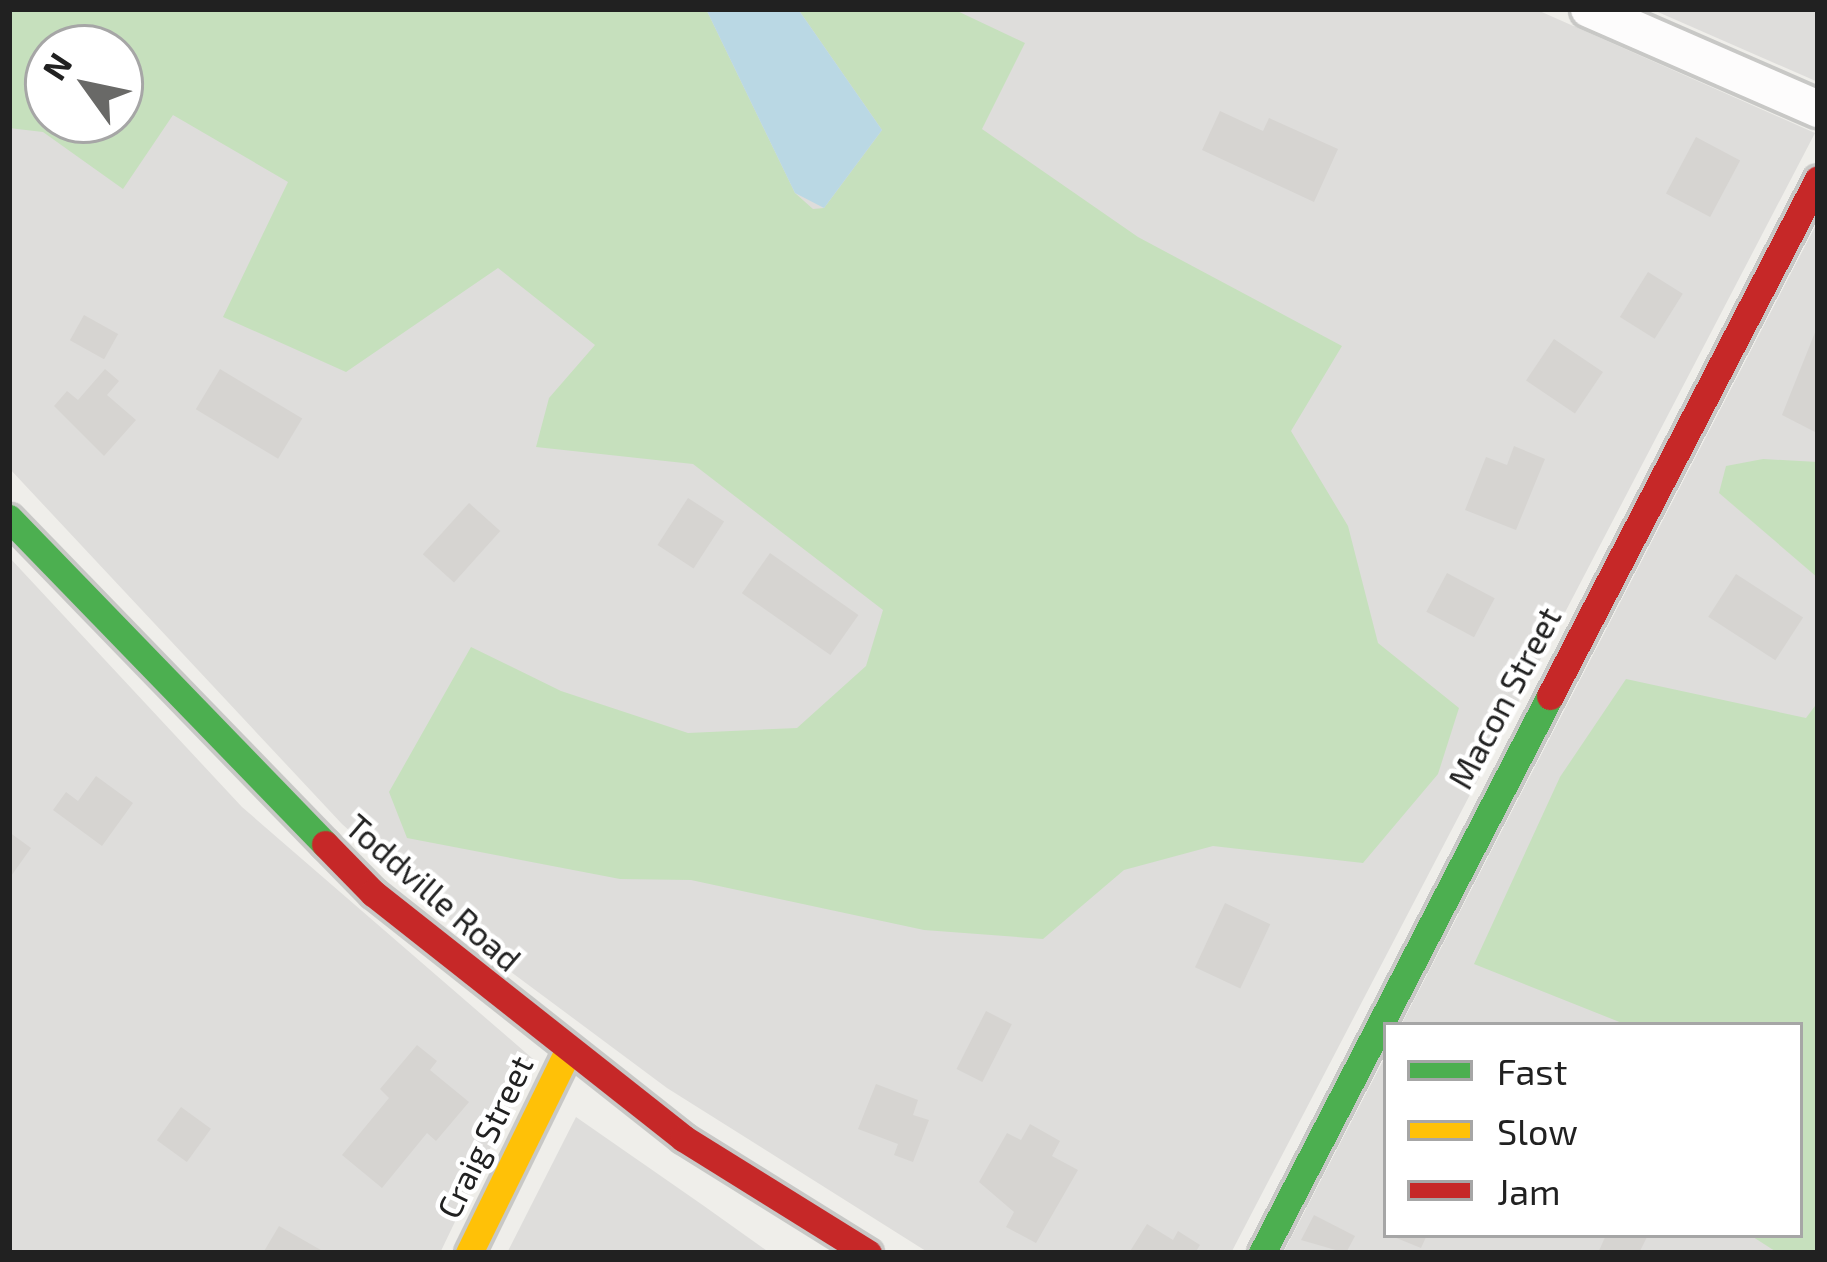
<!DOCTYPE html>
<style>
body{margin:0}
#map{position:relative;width:1827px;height:1262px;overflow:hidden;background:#efeeea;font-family:"Exo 2",sans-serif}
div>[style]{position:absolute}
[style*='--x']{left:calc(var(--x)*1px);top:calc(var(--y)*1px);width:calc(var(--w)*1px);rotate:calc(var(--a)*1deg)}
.residential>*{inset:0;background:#dedddb}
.forest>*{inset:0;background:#c6e0bd}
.water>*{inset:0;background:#bad8e4}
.building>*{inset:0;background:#d6d4d1;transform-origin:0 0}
.roads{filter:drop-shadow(3px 0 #c8c8c6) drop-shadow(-3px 0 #c8c8c6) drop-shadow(0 3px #c8c8c6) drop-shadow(0 -3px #c8c8c6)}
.street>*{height:36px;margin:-18px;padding:0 18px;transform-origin:18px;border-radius:18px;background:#fdfcfc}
.fast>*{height:27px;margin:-13.5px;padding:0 13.5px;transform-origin:13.5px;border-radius:13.5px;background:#4caf50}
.slow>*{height:27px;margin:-13.5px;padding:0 13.5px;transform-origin:13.5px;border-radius:13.5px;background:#ffc107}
.jam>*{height:27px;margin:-13.5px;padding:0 13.5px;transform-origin:13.5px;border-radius:13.5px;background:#c62828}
span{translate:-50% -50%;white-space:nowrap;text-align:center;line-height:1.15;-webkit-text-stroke:9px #fff;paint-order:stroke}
.street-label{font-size:33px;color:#212121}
.frame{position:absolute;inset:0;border:12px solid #212121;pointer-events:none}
.legend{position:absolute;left:1383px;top:1022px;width:420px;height:216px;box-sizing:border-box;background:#fff;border:3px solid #a6a6a6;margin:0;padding:15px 21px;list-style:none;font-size:36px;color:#212121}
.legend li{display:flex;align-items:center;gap:24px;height:60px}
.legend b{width:60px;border:3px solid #a6a6a6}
.north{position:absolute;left:24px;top:24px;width:120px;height:120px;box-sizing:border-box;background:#fff;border:3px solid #a6a6a6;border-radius:50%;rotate:303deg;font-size:33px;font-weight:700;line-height:48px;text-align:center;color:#212121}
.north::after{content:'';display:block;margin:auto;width:42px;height:54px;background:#696967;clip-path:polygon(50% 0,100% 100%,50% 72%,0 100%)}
</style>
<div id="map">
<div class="residential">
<div style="clip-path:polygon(evenodd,20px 9px,1535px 9px,1815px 133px,1231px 1253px,929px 1253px,667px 1088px,495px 960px,342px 824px,9px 468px,9px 31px,20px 9px,48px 48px,120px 48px,120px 120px,48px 120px,48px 48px)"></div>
<div style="clip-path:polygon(1651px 9px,1818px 9px,1818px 82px)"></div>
<div style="clip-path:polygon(1818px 221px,1818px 1253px,1283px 1253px,1386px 1055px,1386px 1235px,1800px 1235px,1800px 1025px,1401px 1025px)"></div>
<div style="clip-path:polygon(9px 557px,242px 807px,533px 1059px,440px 1253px,9px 1253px)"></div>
<div style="clip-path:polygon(576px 1117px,704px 1206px,770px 1253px,507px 1253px)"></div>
</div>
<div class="forest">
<div style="clip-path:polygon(evenodd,9px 9px,706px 9px,795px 193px,813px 209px,824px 208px,882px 130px,798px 9px,953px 9px,1025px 43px,982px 129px,1138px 237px,1342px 346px,1291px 431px,1348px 526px,1378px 643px,1459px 708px,1438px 774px,1363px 863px,1213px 846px,1124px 870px,1043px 939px,924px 930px,691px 880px,620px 879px,407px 838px,389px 792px,471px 647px,561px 691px,688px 733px,797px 728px,866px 666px,883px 610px,693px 464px,536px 447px,549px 398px,595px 345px,498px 268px,346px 372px,223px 317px,288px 182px,173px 115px,123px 189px,43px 132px,9px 128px,9px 9px,48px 48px,120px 48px,120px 120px,48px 120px,48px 48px)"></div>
<div style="clip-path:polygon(1763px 459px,1818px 462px,1818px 578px,1719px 493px,1726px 466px)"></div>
<div style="clip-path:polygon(1626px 679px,1806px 718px,1818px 702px,1818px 1253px,1778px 1253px,1750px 1235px,1800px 1235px,1800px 1025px,1627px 1025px,1474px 964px,1560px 777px)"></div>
</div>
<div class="water">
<div style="clip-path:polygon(706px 9px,798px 9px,882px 130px,824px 208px,795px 193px)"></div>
</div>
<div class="building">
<div style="clip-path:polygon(1220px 111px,1263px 131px,1269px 118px,1338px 149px,1314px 202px,1202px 150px)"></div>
<div style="left:1696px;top:137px;width:50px;height:64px;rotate:28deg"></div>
<div style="left:1648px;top:272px;width:41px;height:53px;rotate:32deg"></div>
<div style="left:84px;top:315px;width:39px;height:29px;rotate:29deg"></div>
<div style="clip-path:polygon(1818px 325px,1818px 428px,1815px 432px,1782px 415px)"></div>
<div style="left:1554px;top:339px;width:59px;height:50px;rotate:34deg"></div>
<div style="clip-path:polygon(105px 369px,119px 381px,107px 395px,136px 420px,104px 456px,54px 406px,67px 391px,78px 400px)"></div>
<div style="left:220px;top:369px;width:96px;height:47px;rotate:31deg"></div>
<div style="clip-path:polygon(1514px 446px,1545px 459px,1516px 530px,1465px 510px,1486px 457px,1507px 465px)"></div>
<div style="left:688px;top:498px;width:43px;height:56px;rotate:33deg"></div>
<div style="left:469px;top:503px;width:42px;height:69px;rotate:42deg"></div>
<div style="left:770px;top:553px;width:108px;height:49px;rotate:35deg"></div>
<div style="left:1447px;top:573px;width:54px;height:44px;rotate:28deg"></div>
<div style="left:1736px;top:574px;width:80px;height:51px;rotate:33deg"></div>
<div style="clip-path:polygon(96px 776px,133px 803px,102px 846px,53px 810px,66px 792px,78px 801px)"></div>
<div style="clip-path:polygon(9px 832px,31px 848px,9px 879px)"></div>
<div style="left:1225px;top:903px;width:50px;height:71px;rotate:25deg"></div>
<div style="left:986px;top:1011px;width:29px;height:65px;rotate:27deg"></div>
<div style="clip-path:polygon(417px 1045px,437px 1061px,430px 1070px,469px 1102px,436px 1141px,427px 1133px,382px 1188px,342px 1155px,389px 1098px,380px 1089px)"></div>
<div style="clip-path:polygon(876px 1084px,918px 1100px,913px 1115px,929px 1120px,913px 1162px,894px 1155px,898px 1144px,858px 1129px)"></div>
<div style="left:181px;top:1107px;width:37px;height:41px;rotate:36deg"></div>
<div style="clip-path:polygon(1030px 1124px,1060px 1141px,1052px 1156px,1078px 1170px,1036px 1243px,1006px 1227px,1014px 1212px,979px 1182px,1007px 1133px,1021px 1140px)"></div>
<div style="clip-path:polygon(1314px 1215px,1355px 1236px,1346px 1253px,1301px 1240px)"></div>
<div style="clip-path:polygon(1147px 1224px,1173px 1240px,1178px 1231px,1200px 1245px,1195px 1253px,1129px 1253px)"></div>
<div style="clip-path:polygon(279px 1226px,326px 1253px,263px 1253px)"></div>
<div style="clip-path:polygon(1389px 1235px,1427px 1235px,1421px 1248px)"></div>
<div style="clip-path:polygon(1606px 1235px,1648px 1235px,1639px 1253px,1598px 1253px)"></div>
</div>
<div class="roads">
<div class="street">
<div style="--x:1589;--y:9;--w:250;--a:23.6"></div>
</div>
<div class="fast">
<div style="--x:9;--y:518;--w:454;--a:45.9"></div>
<div style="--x:1262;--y:1253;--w:627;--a:-62.66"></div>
</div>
<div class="slow">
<div style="--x:469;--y:1253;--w:223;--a:-63.9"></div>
</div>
<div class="jam">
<div style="--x:1550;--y:696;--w:582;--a:-62.6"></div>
<div style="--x:325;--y:844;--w:69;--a:45.6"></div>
<div style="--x:373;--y:893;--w:395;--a:38.3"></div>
<div style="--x:683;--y:1138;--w:218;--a:31.9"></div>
</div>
</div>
<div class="street-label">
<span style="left:1505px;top:698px;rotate:-62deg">Macon Street</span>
<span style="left:433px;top:893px;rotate:41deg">Toddville Road</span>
<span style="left:485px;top:1137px;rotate:-64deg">Craig Street</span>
</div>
<div class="frame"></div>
<ul class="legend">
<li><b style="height:15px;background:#4caf50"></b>Fast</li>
<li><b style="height:15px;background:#ffc107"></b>Slow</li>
<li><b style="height:15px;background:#c62828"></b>Jam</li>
</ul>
<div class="north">N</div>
</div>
